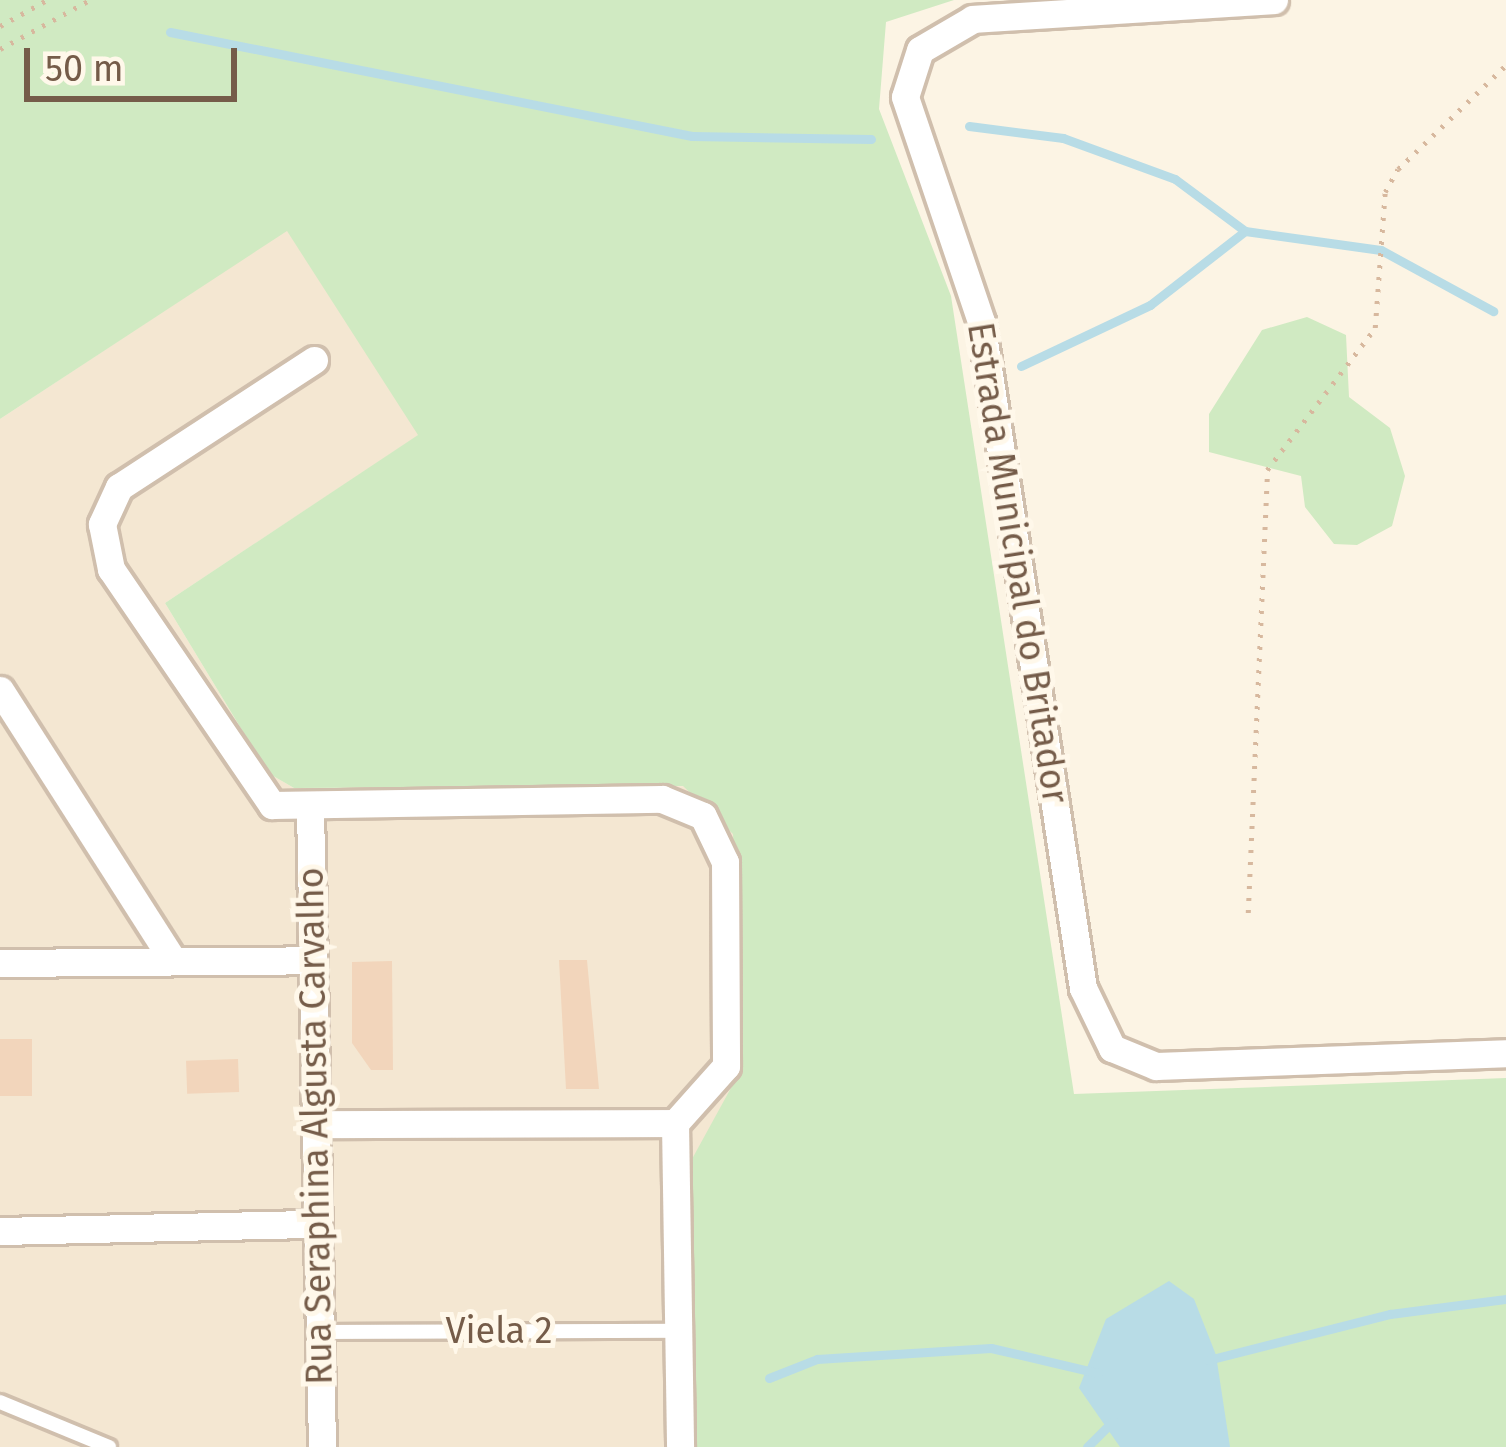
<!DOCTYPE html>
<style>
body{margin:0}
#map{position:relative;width:1506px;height:1447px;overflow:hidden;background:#fcf4e4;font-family:"Fira Sans",sans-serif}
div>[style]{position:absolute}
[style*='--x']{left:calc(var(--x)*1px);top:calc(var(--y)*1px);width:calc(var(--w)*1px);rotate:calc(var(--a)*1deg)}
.residential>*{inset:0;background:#f4e7d2}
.green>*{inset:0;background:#d0eac2}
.water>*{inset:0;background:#b8dce6}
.stream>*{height:9px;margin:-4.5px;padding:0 4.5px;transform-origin:4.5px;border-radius:4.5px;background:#b8dce6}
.building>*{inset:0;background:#f2d5bb;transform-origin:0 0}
.path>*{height:4.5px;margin-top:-2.25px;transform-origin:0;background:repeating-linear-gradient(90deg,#d7b89e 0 3px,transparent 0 12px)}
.roads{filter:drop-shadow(3px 0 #d0bfad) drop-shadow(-3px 0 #d0bfad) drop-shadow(0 3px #d0bfad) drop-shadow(0 -3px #d0bfad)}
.lane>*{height:14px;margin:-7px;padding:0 7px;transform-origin:7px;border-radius:7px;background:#fff}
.street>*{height:27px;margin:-13.5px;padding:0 13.5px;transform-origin:13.5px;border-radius:13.5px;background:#fff}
span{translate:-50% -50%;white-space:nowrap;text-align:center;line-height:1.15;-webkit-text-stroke:10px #fff8ea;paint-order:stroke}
.street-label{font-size:36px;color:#755c49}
.scale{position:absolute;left:24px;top:48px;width:213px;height:54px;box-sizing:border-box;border:6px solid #755c49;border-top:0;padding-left:15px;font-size:36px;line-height:42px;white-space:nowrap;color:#755c49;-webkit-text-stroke:9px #fff8ea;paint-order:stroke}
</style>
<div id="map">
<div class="residential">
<div style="clip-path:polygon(287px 230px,419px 435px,165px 603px,268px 773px,294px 788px,903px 785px,869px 1447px,0 1447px,0 419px)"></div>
</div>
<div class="green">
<div style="clip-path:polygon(0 0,954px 0,886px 22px,879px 109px,951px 296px,1074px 1094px,1506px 1078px,1506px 1447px,697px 1447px,692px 1159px,743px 1066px,733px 834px,683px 786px,294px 788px,268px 773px,165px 603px,418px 435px,287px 231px,0 419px)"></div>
<div style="clip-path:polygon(1307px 317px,1346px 335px,1349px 397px,1390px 428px,1405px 476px,1392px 526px,1357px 545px,1334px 544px,1305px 507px,1301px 476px,1209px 452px,1209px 414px,1262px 330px)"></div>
</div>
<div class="water">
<div style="clip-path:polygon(1169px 1281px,1194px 1299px,1216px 1355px,1230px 1447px,1120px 1447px,1079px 1388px,1106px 1319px)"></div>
</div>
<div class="stream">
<div style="--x:170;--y:32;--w:532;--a:11.27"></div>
<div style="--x:692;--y:136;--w:179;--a:1"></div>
<div style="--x:969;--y:126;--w:95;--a:7.3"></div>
<div style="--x:1063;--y:138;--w:119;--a:20.1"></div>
<div style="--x:1175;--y:179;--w:87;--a:36.6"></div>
<div style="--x:1245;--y:231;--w:137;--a:8"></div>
<div style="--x:1381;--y:250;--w:128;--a:28.6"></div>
<div style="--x:1021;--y:366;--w:143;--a:-25.3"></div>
<div style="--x:1150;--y:305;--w:120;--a:-37.9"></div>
<div style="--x:1208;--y:1360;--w:188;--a:-14.2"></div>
<div style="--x:1390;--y:1314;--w:117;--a:-7.4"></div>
<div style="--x:769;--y:1378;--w:52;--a:-21.6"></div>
<div style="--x:817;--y:1359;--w:174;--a:-3.6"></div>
<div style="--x:991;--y:1348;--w:110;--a:13.2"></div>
<div style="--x:1087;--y:1447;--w:37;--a:-45"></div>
</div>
<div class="building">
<div style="clip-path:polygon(559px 960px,587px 960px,599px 1089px,566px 1089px)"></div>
<div style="clip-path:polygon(392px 961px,393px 1070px,371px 1070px,352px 1043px,352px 962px)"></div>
<div style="left:0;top:1039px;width:32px;height:57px"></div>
<div style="left:238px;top:1059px;width:33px;height:52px;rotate:88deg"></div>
</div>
<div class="path">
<div style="--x:0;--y:26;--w:54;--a:-29"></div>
<div style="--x:0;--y:49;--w:102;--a:-28.6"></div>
<div style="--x:1248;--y:913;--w:443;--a:-87.5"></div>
<div style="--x:1267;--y:470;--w:178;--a:-52.7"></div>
<div style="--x:1375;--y:328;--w:136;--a:-85.8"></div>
<div style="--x:1385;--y:192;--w:26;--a:-61"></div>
<div style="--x:1398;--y:169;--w:150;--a:-43.9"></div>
</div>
<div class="roads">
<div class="lane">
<div style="--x:320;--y:1332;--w:358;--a:-0.2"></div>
<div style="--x:0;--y:1402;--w:118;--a:22.4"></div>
</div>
<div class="street">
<div style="--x:1274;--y:0;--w:302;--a:176.4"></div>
<div style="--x:973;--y:19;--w:61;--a:149.7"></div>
<div style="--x:920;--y:50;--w:49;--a:107.7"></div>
<div style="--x:905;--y:97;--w:237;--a:71.3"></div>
<div style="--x:981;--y:322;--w:674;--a:81.29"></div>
<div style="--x:1083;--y:988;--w:67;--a:64.2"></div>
<div style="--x:1112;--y:1048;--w:48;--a:22.2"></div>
<div style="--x:1156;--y:1066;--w:350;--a:-2.1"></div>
<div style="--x:314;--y:360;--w:233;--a:146.9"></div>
<div style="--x:119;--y:487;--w:41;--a:114.7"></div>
<div style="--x:102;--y:524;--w:46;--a:78.7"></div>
<div style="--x:111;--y:569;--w:286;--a:55.7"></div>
<div style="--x:272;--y:805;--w:390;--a:-0.9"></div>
<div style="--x:662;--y:799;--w:44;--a:22.5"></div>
<div style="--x:703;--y:816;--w:51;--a:64.4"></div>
<div style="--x:725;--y:862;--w:204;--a:89.7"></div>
<div style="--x:726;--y:1066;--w:76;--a:131.8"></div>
<div style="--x:675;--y:1123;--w:359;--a:179.8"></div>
<div style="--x:0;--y:690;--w:319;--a:57.4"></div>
<div style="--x:310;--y:806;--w:641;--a:88.93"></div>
<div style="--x:0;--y:963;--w:313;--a:-0.5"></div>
<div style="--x:675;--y:1123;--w:324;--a:89.1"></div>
<div style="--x:0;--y:1231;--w:317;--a:-1.3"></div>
</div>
</div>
<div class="street-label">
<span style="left:1017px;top:563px;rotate:81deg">Estrada Municipal do Britador</span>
<span style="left:316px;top:1126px;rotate:-91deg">Rua Seraphina Algusta Carvalho</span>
<span style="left:499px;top:1332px">Viela 2</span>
</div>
<div class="scale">50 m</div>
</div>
